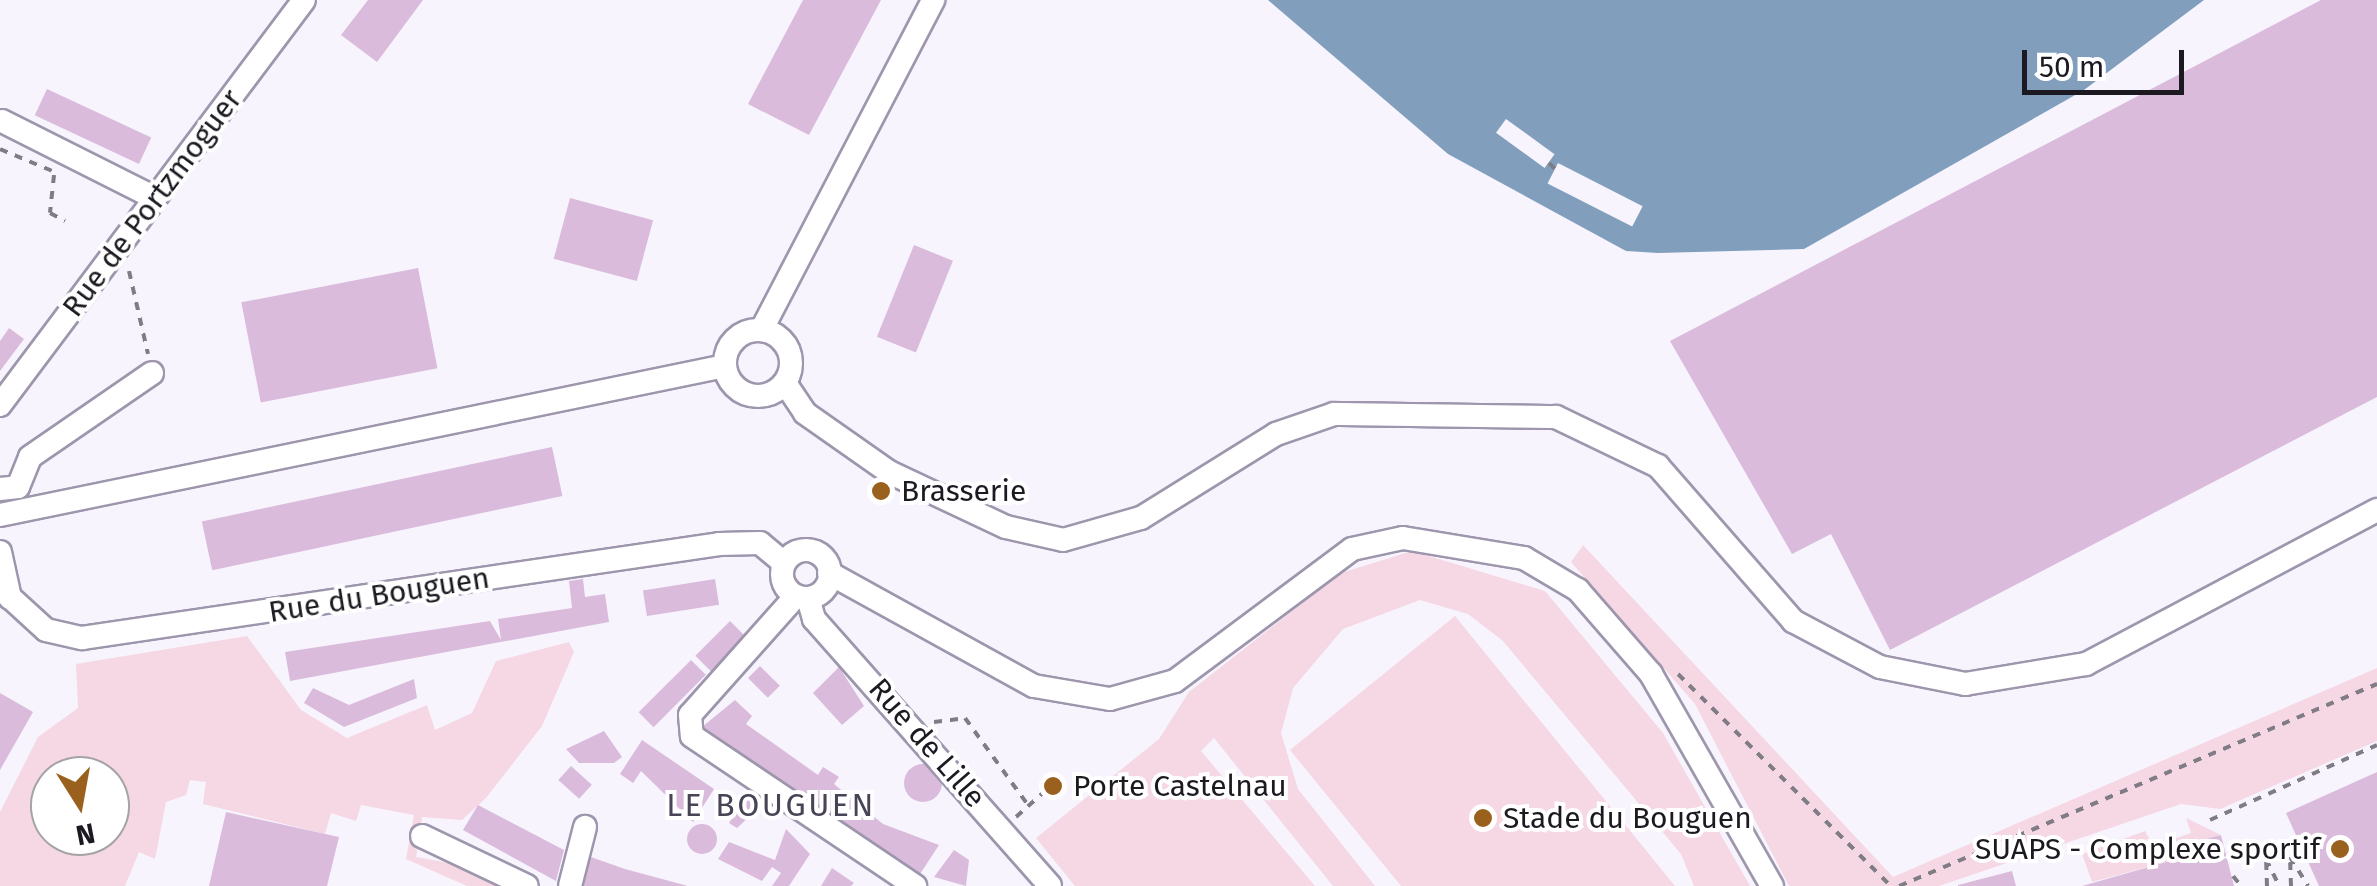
<!DOCTYPE html>
<style>
body{margin:0}
#map{position:relative;width:2377px;height:886px;overflow:hidden;background:#f7f4fe;font-family:"Fira Sans",sans-serif}
div>[style]{position:absolute}
[style*='--x']{left:calc(var(--x)*1px);top:calc(var(--y)*1px);width:calc(var(--w)*1px);rotate:calc(var(--a)*1deg)}
.green>*{inset:0;background:#f6d7e4}
.water>*{inset:0;background:#819fbd}
.pier>*{inset:0;background:#f7f4fe;transform-origin:0 0}
.building>*{inset:0;background:#dabbdb;transform-origin:0 0}
.round{border-radius:50%}
.path>*{height:4px;margin-top:-2px;transform-origin:0;background:repeating-linear-gradient(90deg,#7f7c85 0 8px,transparent 0 16px)}
.roads{filter:drop-shadow(2px 0 #9d96ac) drop-shadow(-2px 0 #9d96ac) drop-shadow(0 2px #9d96ac) drop-shadow(0 -2px #9d96ac)}
.minor>*{height:22px;margin:-11px;padding:0 11px;transform-origin:11px;border-radius:11px;background:#fff}
.minor>.ring{margin:-11px;padding:0;box-sizing:content-box;background:none;border:22px solid #fff;border-radius:50%}
.dots>*{width:28px;height:28px;translate:-50% -50%;box-sizing:border-box;border:5px solid #fff;border-radius:50%}
span{translate:-50% -50%;white-space:nowrap;text-align:center;line-height:1.15;-webkit-text-stroke:8px #fff;paint-order:stroke}
.street-label{font-size:30px;color:#1c1921}
.poi-label{font-size:30px;color:#1c1921}
.left{translate:0 -50%;text-align:left}
.right{translate:-100% -50%;text-align:right}
.neighbourhood-label{font-size:32px;color:#494356;letter-spacing:2.5px}
.north{position:absolute;left:30px;top:756px;width:100px;height:100px;box-sizing:border-box;background:#fff;border:2px solid #a4a3a6;border-radius:50%;rotate:169deg;font-size:28px;font-weight:700;line-height:40px;text-align:center;color:#1c1921}
.north::after{content:'';display:block;margin:auto;width:35px;height:45px;background:#99611d;clip-path:polygon(50% 0,100% 100%,50% 72%,0 100%)}
.scale{position:absolute;left:2022px;top:50px;width:162px;height:45px;box-sizing:border-box;border:5px solid #1c1921;border-top:0;padding-left:12px;font-size:30px;line-height:35px;white-space:nowrap;color:#1c1921;-webkit-text-stroke:8px #fff;paint-order:stroke}
</style>
<div id="map">
<div class="green">
<div style="clip-path:polygon(1583px 545px,1893px 877px,2377px 668px,2377px 741px,2220px 809px,2181px 804px,1939px 886px,1789px 886px,1695px 704px,1571px 562px)"></div>
<div style="clip-path:polygon(1412px 551px,1545px 591px,1663px 733px,1750px 886px,1694px 886px,1681px 854px,1503px 641px,1468px 614px,1420px 600px,1343px 629px,1293px 688px,1281px 733px,1298px 789px,1375px 886px,1333px 886px,1214px 738px,1201px 751px,1315px 886px,1075px 886px,1036px 838px,1159px 739px,1189px 692px,1341px 573px)"></div>
<div style="clip-path:polygon(1455px 616px,1675px 886px,1401px 886px,1290px 750px)"></div>
<div style="clip-path:polygon(evenodd,247px 636px,301px 710px,347px 738px,427px 705px,435px 730px,472px 713px,496px 661px,569px 642px,574px 652px,542px 726px,486px 798px,462px 820px,422px 817px,416px 857px,472px 867px,504px 886px,467px 886px,406px 859px,414px 815px,361px 805px,356px 821px,331px 813px,325px 834px,203px 804px,206px 782px,190px 780px,186px 795px,166px 802px,155px 859px,139px 852px,125px 886px,0 886px,0 812px,38px 737px,78px 708px,76px 664px,247px 636px,50px 776px,110px 776px,110px 836px,50px 836px,50px 776px)"></div>
<div style="clip-path:polygon(2186px 818px,2221px 835px,2174px 847px,2177px 859px,2092px 882px,2082px 854px,2145px 831px,2153px 846px,2191px 833px)"></div>
</div>
<div class="water">
<div style="clip-path:polygon(1268px 0,2204px 0,2084px 90px,1804px 249px,1658px 253px,1626px 251px,1448px 154px)"></div>
</div>
<div class="pier">
<div style="left:1506px;top:119px;width:60px;height:17px;rotate:36deg"></div>
<div style="left:1558px;top:163px;width:95px;height:23px;rotate:27deg"></div>
</div>
<div class="building">
<div style="clip-path:polygon(368px 0,423px 0,377px 62px,341px 35px)"></div>
<div style="clip-path:polygon(803px 0,881px 0,809px 135px,748px 104px)"></div>
<div style="clip-path:polygon(2321px 0,2377px 0,2377px 397px,1890px 650px,1831px 534px,1792px 554px,1670px 341px)"></div>
<div style="left:47px;top:89px;width:115px;height:29px;rotate:25deg"></div>
<div style="left:570px;top:198px;width:86px;height:63px;rotate:15deg"></div>
<div style="left:914px;top:245px;width:42px;height:99px;rotate:22deg"></div>
<div style="left:418px;top:268px;width:102px;height:180px;rotate:79deg"></div>
<div style="clip-path:polygon(9px 328px,24px 339px,0 371px,0 341px)"></div>
<div style="left:552px;top:447px;width:50px;height:358px;rotate:78deg"></div>
<div style="clip-path:polygon(583px 579px,585px 597px,605px 594px,609px 622px,290px 681px,285px 652px,490px 621px,501px 640px,498px 619px,572px 608px,569px 581px)"></div>
<div style="left:715px;top:579px;width:26px;height:73px;rotate:81deg"></div>
<div style="left:730px;top:621px;width:23px;height:49px;rotate:45deg"></div>
<div style="left:691px;top:660px;width:21px;height:74px;rotate:45deg"></div>
<div style="left:760px;top:666px;width:28px;height:17px;rotate:45deg"></div>
<div style="clip-path:polygon(839px 667px,864px 706px,842px 725px,813px 693px)"></div>
<div style="clip-path:polygon(414px 679px,417px 698px,344px 727px,304px 703px,313px 688px,349px 705px)"></div>
<div style="clip-path:polygon(0 693px,33px 712px,0 770px)"></div>
<div style="clip-path:polygon(735px 700px,752px 716px,746px 724px,818px 775px,823px 767px,839px 777px,834px 784px,883px 824px,939px 845px,920px 874px,702px 727px)"></div>
<div style="clip-path:polygon(604px 731px,622px 757px,614px 763px,579px 763px,566px 749px)"></div>
<div style="clip-path:polygon(642px 740px,714px 789px,693px 822px,641px 771px,633px 783px,620px 774px)"></div>
<div class="round" style="left:904px;top:764px;width:38px;height:38px"></div>
<div style="left:571px;top:766px;width:28px;height:19px;rotate:42deg"></div>
<div style="clip-path:polygon(2377px 772px,2377px 886px,2319px 886px,2286px 813px)"></div>
<div style="clip-path:polygon(749px 793px,764px 803px,737px 828px,729px 823px)"></div>
<div style="clip-path:polygon(478px 805px,564px 850px,556px 881px,463px 830px)"></div>
<div style="clip-path:polygon(226px 812px,339px 837px,327px 886px,209px 886px)"></div>
<div class="round" style="left:687px;top:824px;width:30px;height:30px"></div>
<div style="clip-path:polygon(786px 829px,810px 854px,789px 886px,772px 886px,781px 873px,772px 867px,762px 881px,718px 859px,729px 842px,775px 860px)"></div>
<div style="clip-path:polygon(2221px 835px,2234px 886px,2082px 886px,2177px 859px,2174px 847px)"></div>
<div style="clip-path:polygon(954px 850px,969px 860px,966px 886px,934px 877px)"></div>
<div style="clip-path:polygon(588px 856px,625px 869px,688px 886px,580px 886px)"></div>
<div style="clip-path:polygon(832px 868px,854px 883px,851px 886px,821px 886px)"></div>
<div style="clip-path:polygon(2012px 871px,2016px 886px,1958px 886px,1958px 885px)"></div>
</div>
<div class="path">
<div style="--x:0;--y:149;--w:62;--a:22.8"></div>
<div style="--x:1549;--y:163;--w:8;--a:45"></div>
<div style="--x:54;--y:175;--w:38;--a:96"></div>
<div style="--x:50;--y:213;--w:17;--a:28"></div>
<div style="--x:129;--y:271;--w:85;--a:77.1"></div>
<div style="--x:1678;--y:674;--w:301;--a:44.9"></div>
<div style="--x:934;--y:722;--w:31;--a:-7"></div>
<div style="--x:965;--y:718;--w:107;--a:54.1"></div>
<div style="--x:1016;--y:817;--w:39;--a:-42"></div>
<div style="--x:2210;--y:820;--w:183;--a:-24.2"></div>
<div style="--x:2233;--y:876;--w:13;--a:51"></div>
<div style="--x:1899;--y:886;--w:519;--a:-22.91"></div>
<div style="--x:2267;--y:886;--w:27;--a:-92"></div>
<div style="--x:2266;--y:859;--w:30;--a:64"></div>
<div style="--x:2291;--y:886;--w:29;--a:-92"></div>
<div style="--x:2290;--y:857;--w:34;--a:58"></div>
</div>
<div class="roads">
<div class="minor">
<div style="--x:2;--y:121;--w:171;--a:26.7"></div>
<div style="--x:762;--y:329;--w:371;--a:-62.5"></div>
<div class="ring" style="left:725px;top:330px;width:44px;height:44px"></div>
<div style="--x:785;--y:383;--w:36;--a:56"></div>
<div style="--x:805;--y:413;--w:103;--a:35.1"></div>
<div style="--x:889;--y:472;--w:129;--a:25.2"></div>
<div style="--x:1006;--y:527;--w:58;--a:12.8"></div>
<div style="--x:1063;--y:540;--w:81;--a:-15.8"></div>
<div style="--x:1141;--y:518;--w:159;--a:-31.9"></div>
<div style="--x:1276;--y:434;--w:61;--a:-19"></div>
<div style="--x:1334;--y:414;--w:222;--a:0.8"></div>
<div style="--x:1556;--y:417;--w:113;--a:25.7"></div>
<div style="--x:1658;--y:466;--w:206;--a:48.9"></div>
<div style="--x:1793;--y:621;--w:98;--a:27.9"></div>
<div style="--x:1880;--y:667;--w:87;--a:11.3"></div>
<div style="--x:1965;--y:684;--w:123;--a:-9.4"></div>
<div style="--x:2086;--y:664;--w:329;--a:-27.9"></div>
<div style="--x:0;--y:405;--w:506;--a:-53.11"></div>
<div style="--x:0;--y:489;--w:18;--a:-6"></div>
<div style="--x:18;--y:487;--w:32;--a:-68"></div>
<div style="--x:30;--y:457;--w:148;--a:-34.5"></div>
<div style="--x:0;--y:515;--w:740;--a:-11.61"></div>
<div class="ring" style="left:782px;top:550px;width:26px;height:26px"></div>
<div style="--x:0;--y:552;--w:47;--a:77.7"></div>
<div style="--x:829;--y:573;--w:234;--a:28.9"></div>
<div style="--x:1034;--y:686;--w:77;--a:9.7"></div>
<div style="--x:1110;--y:699;--w:67;--a:-15.5"></div>
<div style="--x:1175;--y:681;--w:221;--a:-36.7"></div>
<div style="--x:1352;--y:549;--w:52;--a:-12.2"></div>
<div style="--x:1403;--y:538;--w:123;--a:9.4"></div>
<div style="--x:1524;--y:558;--w:63;--a:30.7"></div>
<div style="--x:1578;--y:590;--w:111;--a:49"></div>
<div style="--x:1651;--y:674;--w:244;--a:60.3"></div>
<div style="--x:0;--y:588;--w:62;--a:42.4"></div>
<div style="--x:46;--y:630;--w:37;--a:13"></div>
<div style="--x:82;--y:638;--w:644;--a:-8.39"></div>
<div style="--x:719;--y:544;--w:41;--a:-1.4"></div>
<div style="--x:760;--y:543;--w:31;--a:40"></div>
<div style="--x:796;--y:596;--w:159;--a:131.7"></div>
<div style="--x:690;--y:715;--w:21;--a:85"></div>
<div style="--x:692;--y:736;--w:269;--a:33.9"></div>
<div style="--x:808;--y:598;--w:22;--a:74"></div>
<div style="--x:814;--y:619;--w:356;--a:48.5"></div>
<div style="--x:422;--y:836;--w:116;--a:25.5"></div>
<div style="--x:570;--y:886;--w:61;--a:-75.7"></div>
</div>
</div>
<div class="dots">
<div style="left:881px;top:491px;background:#99611d"></div>
<div style="left:1053px;top:786px;background:#99611d"></div>
<div style="left:1483px;top:818px;background:#99611d"></div>
<div style="left:2340px;top:849px;background:#99611d"></div>
</div>
<div class="street-label">
<span style="left:152px;top:203px;rotate:-53deg">Rue de Portzmoguer</span>
<span style="left:379px;top:595px;rotate:-9deg">Rue du Bouguen</span>
<span style="left:927px;top:743px;rotate:49deg">Rue de Lille</span>
</div>
<div class="poi-label">
<span class="left" style="left:901px;top:491px">Brasserie</span>
<span class="left" style="left:1073px;top:786px">Porte Castelnau</span>
<span class="left" style="left:1503px;top:818px">Stade du Bouguen</span>
<span class="right" style="left:2320px;top:849px">SUAPS - Complexe sportif</span>
</div>
<div class="neighbourhood-label">
<span style="left:771px;top:805px">LE BOUGUEN</span>
</div>
<div class="north">N</div>
<div class="scale">50 m</div>
</div>
